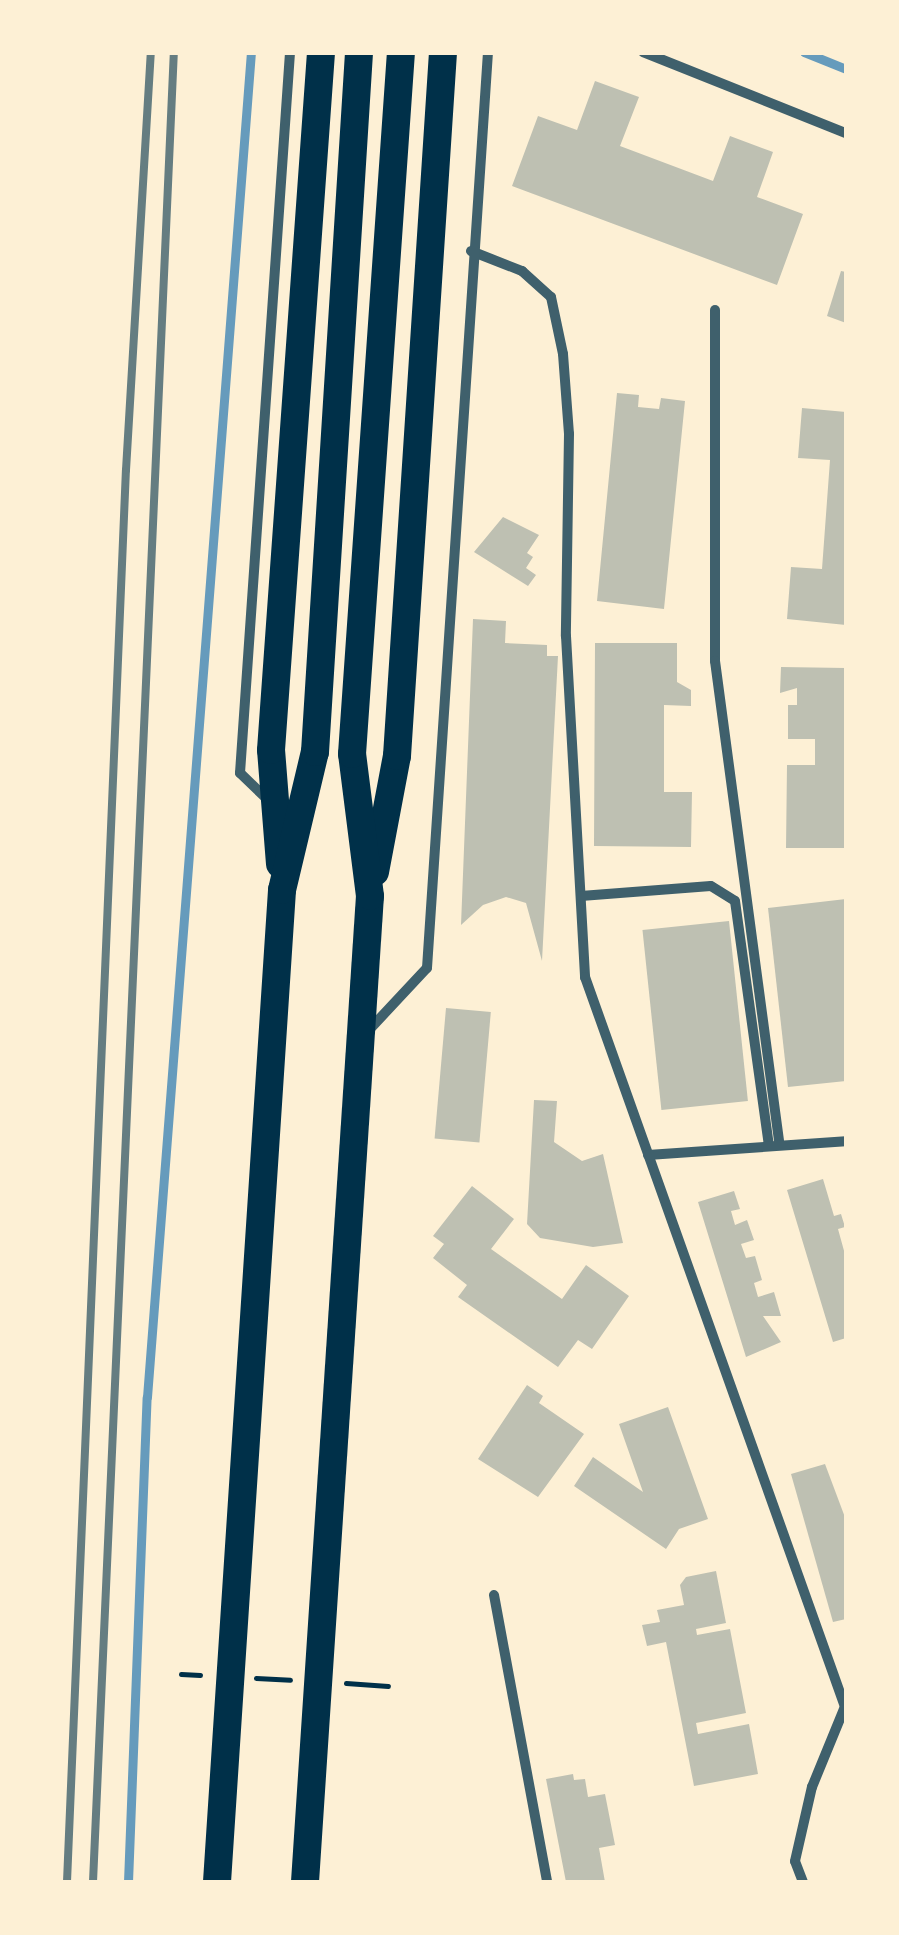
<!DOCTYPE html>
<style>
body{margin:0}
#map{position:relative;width:899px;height:1935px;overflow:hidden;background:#fdf0d5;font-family:"Space Grotesk",sans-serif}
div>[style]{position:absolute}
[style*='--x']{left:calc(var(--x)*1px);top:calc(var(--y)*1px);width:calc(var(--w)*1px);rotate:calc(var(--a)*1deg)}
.stream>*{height:9px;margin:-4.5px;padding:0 4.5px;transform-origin:4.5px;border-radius:4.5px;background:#669bbc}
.building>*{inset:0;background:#bec0b2;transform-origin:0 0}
.path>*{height:5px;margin:-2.5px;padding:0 2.5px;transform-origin:2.5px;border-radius:2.5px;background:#003049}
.minor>*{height:10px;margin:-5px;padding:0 5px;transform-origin:5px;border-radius:5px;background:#3f606c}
.trunk>*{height:28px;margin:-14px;padding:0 14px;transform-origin:14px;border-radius:14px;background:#003049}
.rail>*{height:8px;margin:-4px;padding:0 4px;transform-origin:4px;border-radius:4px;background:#657d81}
span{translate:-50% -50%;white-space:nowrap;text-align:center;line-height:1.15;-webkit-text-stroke:8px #fdf0d5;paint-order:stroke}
.frame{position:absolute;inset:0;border:55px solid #fdf0d5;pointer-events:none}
</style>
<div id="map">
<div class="stream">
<div style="--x:804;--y:52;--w:45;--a:22"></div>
<div style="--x:128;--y:1882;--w:485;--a:-87.8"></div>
<div style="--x:147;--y:1397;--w:1349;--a:-85.58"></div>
</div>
<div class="building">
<div style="clip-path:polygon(595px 81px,639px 97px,620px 146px,713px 181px,730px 136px,773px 152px,757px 197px,803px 214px,777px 285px,512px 186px,538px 116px,577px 130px)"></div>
<div style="clip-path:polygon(841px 271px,846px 272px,846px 323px,827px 316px)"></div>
<div style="clip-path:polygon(617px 393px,639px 395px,638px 407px,659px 409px,661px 398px,685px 401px,664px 609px,597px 601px)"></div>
<div style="clip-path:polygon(802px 408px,846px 412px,846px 625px,787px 619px,791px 567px,822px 569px,830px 460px,798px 458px)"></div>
<div style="clip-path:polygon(503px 517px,539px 535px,527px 553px,533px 557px,526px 568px,536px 575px,528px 586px,474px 552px)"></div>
<div style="clip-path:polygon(473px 619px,506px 621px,505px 643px,547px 645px,547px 656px,558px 656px,542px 961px,526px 903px,506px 897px,483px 905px,461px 925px)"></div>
<div style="clip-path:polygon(595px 643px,677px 643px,677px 682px,691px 690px,691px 706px,664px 705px,664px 792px,692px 792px,691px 847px,594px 846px)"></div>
<div style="clip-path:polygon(781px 667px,846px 668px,846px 848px,786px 848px,787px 765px,815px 765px,815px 739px,788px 739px,788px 705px,797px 705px,797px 688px,780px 693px)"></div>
<div style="clip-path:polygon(846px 899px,846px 1081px,788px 1087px,768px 908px)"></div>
<div style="left:729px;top:921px;width:181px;height:87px;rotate:84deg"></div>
<div style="left:446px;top:1008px;width:45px;height:131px;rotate:5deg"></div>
<div style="clip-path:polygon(534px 1100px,557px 1101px,554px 1142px,582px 1161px,603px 1154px,623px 1243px,593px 1247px,540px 1238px,527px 1224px)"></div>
<div style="clip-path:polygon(823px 1179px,834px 1216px,841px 1214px,845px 1227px,838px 1229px,846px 1258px,846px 1338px,833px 1342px,787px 1190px)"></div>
<div style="clip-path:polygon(472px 1186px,514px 1219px,491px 1249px,562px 1299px,586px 1265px,629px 1296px,592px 1349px,578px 1340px,558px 1367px,458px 1297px,467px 1285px,433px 1258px,444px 1244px,433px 1236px)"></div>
<div style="clip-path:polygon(734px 1191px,740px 1209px,731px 1211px,735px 1225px,747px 1220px,754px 1240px,741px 1244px,746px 1258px,755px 1256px,762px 1280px,754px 1283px,758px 1297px,774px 1292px,781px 1316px,763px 1316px,781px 1342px,746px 1357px,698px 1202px)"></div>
<div style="clip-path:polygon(527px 1385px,543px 1396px,539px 1403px,584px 1434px,538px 1497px,478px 1459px)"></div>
<div style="clip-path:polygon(668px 1407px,708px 1519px,679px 1529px,666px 1549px,574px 1486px,593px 1457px,643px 1492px,619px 1424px)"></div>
<div style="clip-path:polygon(825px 1464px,846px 1520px,846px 1619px,833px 1622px,791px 1474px)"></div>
<div style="clip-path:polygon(716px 1571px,726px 1623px,696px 1629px,697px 1635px,730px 1629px,746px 1713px,696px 1723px,698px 1734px,749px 1724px,758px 1774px,694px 1786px,666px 1642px,647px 1646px,642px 1625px,660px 1622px,657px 1610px,684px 1605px,680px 1585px,686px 1577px)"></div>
<div style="clip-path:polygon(573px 1774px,574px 1780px,585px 1779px,588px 1797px,605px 1794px,615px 1845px,599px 1848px,605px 1882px,566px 1882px,546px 1779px)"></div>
</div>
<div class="path">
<div style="--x:181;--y:1674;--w:19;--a:3"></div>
<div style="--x:256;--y:1678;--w:34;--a:3"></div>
<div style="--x:346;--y:1683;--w:42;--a:4.1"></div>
</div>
<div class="minor">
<div style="--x:643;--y:52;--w:219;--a:21.8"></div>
<div style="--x:471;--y:251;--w:55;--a:21.4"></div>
<div style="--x:522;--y:271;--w:39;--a:42"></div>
<div style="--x:551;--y:297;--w:58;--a:78.1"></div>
<div style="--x:563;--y:354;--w:80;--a:85.7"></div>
<div style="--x:569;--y:434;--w:202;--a:90.9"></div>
<div style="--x:566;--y:636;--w:342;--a:86.8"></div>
<div style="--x:585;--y:977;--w:772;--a:70.39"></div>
<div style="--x:715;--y:310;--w:351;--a:90"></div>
<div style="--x:715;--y:661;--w:488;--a:82.4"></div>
<div style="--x:268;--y:800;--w:39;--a:-136"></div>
<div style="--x:240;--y:773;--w:723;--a:-86.03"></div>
<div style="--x:581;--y:896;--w:130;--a:-4.4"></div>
<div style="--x:711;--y:886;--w:28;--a:32"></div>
<div style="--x:735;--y:901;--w:247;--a:82.1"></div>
<div style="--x:368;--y:1031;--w:86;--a:-46.9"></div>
<div style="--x:427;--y:968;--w:918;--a:-86.19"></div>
<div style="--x:648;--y:1155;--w:198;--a:-4"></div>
<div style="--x:494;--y:1595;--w:292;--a:79.5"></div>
<div style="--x:803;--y:1882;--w:22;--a:-111"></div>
<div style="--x:795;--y:1861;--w:76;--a:-77.1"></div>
<div style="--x:812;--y:1787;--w:90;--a:-67.7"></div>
</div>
<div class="trunk">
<div style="--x:280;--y:864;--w:114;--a:-94.5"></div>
<div style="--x:271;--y:750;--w:700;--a:-85.9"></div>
<div style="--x:375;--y:872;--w:118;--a:-79.3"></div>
<div style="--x:397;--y:756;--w:706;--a:-86.26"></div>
<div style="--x:217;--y:1882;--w:994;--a:-86.25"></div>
<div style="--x:282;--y:890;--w:142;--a:-76.6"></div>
<div style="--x:315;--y:752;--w:701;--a:-86.4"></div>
<div style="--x:305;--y:1882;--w:988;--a:-86.23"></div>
<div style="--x:370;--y:896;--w:143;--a:-97.2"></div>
<div style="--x:352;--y:754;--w:704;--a:-86.01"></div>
</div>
<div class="rail">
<div style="--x:67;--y:1882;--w:1413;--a:-87.61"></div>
<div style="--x:126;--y:470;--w:419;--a:-86.6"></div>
<div style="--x:93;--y:1882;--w:1832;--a:-87.47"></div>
</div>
<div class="frame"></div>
</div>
